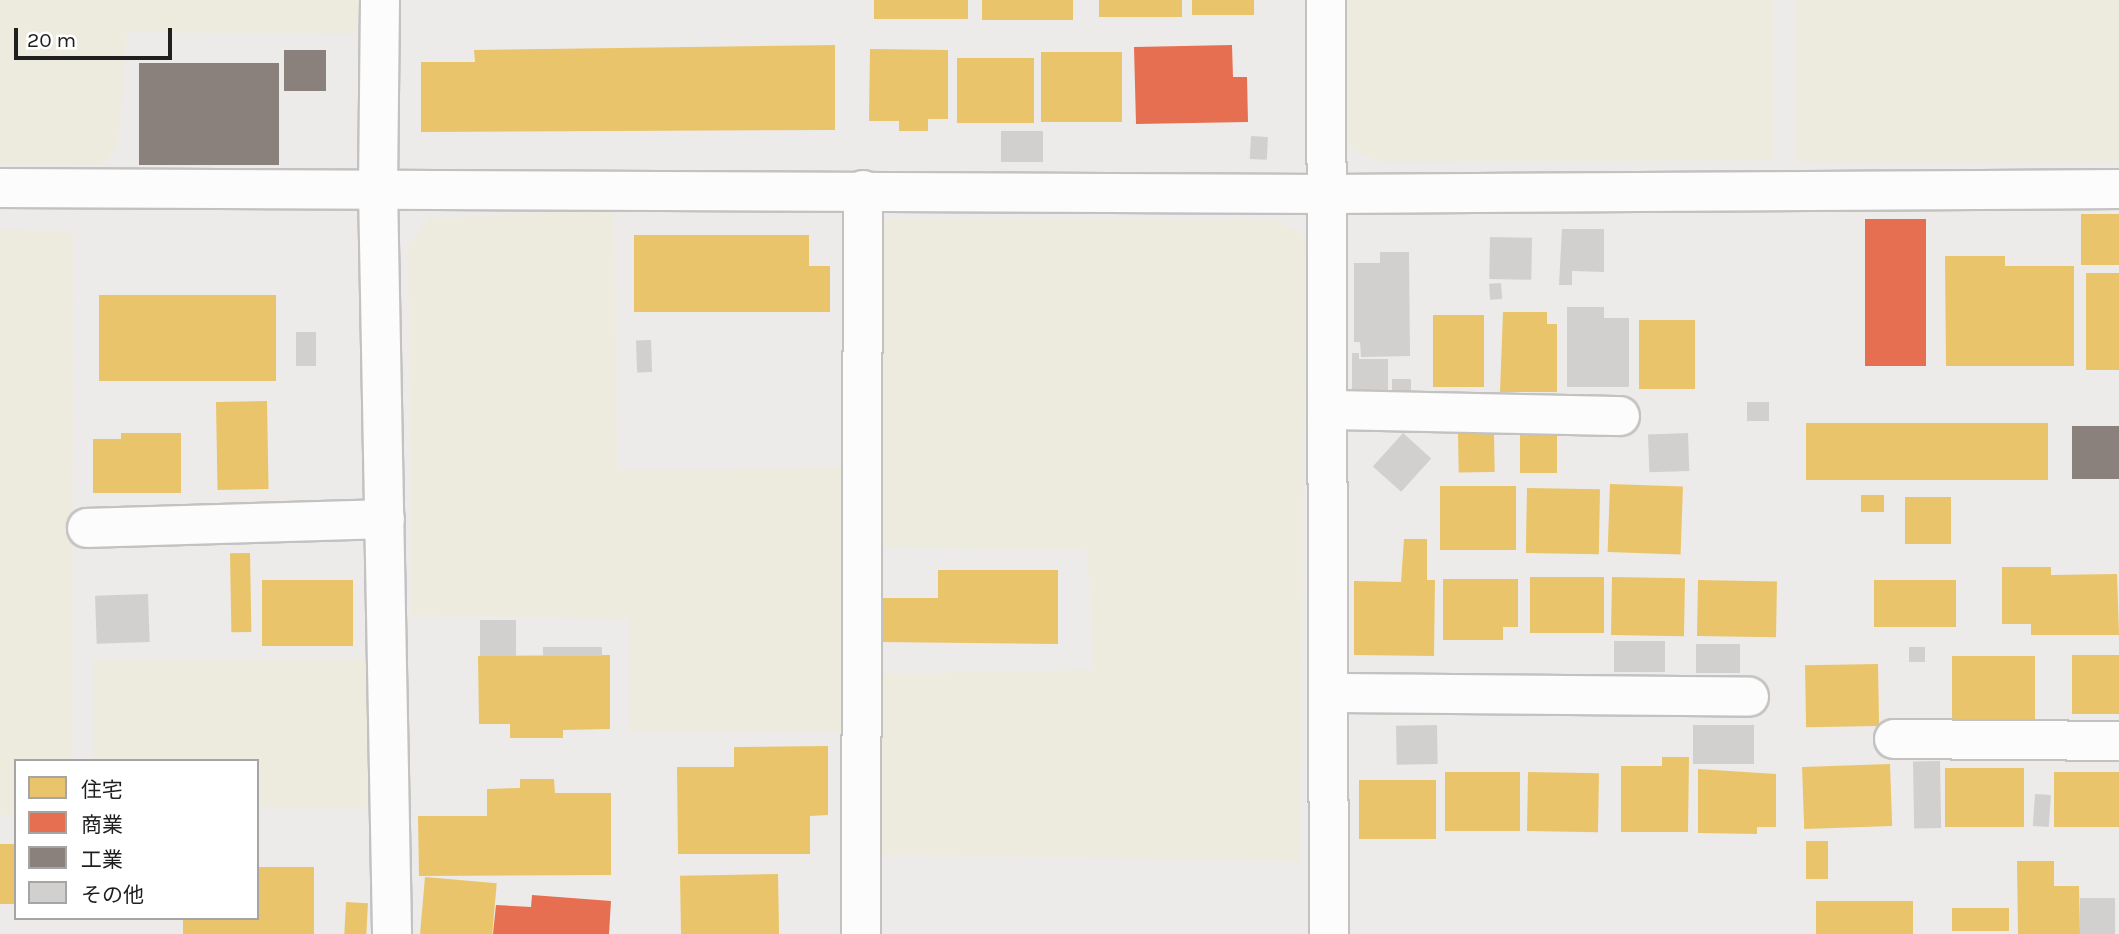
<!DOCTYPE html>
<meta charset="utf-8">
<style>
body{margin:0}
#map{position:relative;width:2119px;height:934px;overflow:hidden;background:#edebe9;font-family:Karla,"Noto Sans JP",sans-serif}
div>[style]{position:absolute}
[style*='--x']{left:calc(var(--x)*1px);top:calc(var(--y)*1px);width:calc(var(--w)*1px);rotate:calc(var(--a)*1deg)}
.farmland>*{inset:0;background:#ecebdd;transform-origin:0 0}
.homes>*{inset:0;background:#e9c46a;transform-origin:0 0}
.shops>*{inset:0;background:#e76f51;transform-origin:0 0}
.industry>*{inset:0;background:#8a817c;transform-origin:0 0}
.building>*{inset:0;background:#d2d0ce;transform-origin:0 0}
.roads{filter:drop-shadow(2px 0 #c3c2c1) drop-shadow(-2px 0 #c3c2c1) drop-shadow(0 2px #c3c2c1) drop-shadow(0 -2px #c3c2c1)}
.minor>*{height:38px;margin:-19px;padding:0 19px;transform-origin:19px;border-radius:19px;background:#fcfcfc}
span{translate:-50% -50%;white-space:nowrap;text-align:center;line-height:1.15;-webkit-text-stroke:7px #fff;paint-order:stroke}
.legend{position:absolute;left:14px;top:759px;width:245px;height:161px;box-sizing:border-box;background:#fff;border:2px solid #a5a5a5;margin:0;padding:9px 12px;list-style:none;font-size:21px;color:#1f1f1f}
.legend li{display:flex;align-items:center;gap:14px;height:35px}
.legend b{width:35px;border:2px solid #a5a5a5}
.scale{position:absolute;left:14px;top:28px;width:158px;height:32px;box-sizing:border-box;border:4px solid #1f1f1f;border-top:0;padding-left:9px;font-size:21px;line-height:24px;white-space:nowrap;color:#1f1f1f;-webkit-text-stroke:5px #fff;paint-order:stroke}
</style>
<div id="map">
<div class="farmland">
<div style="clip-path:polygon(0 0,364px 0,366px 34px,127px 32px,118px 146px,102px 165px,0 164px)"></div>
<div style="clip-path:polygon(1343px 0,1773px 0,1773px 160px,1378px 162px,1345px 145px)"></div>
<div style="left:1796px;top:0;width:323px;height:162px"></div>
<div style="clip-path:polygon(614px 210px,617px 470px,846px 468px,843px 731px,630px 731px,629px 619px,412px 615px,408px 246px,429px 218px)"></div>
<div style="clip-path:polygon(872px 220px,1277px 220px,1306px 238px,1300px 861px,869px 854px,867px 674px,1094px 670px,1087px 550px,872px 548px)"></div>
<div style="clip-path:polygon(0 230px,73px 231px,72px 761px,16px 761px,16px 815px,0 815px)"></div>
<div style="clip-path:polygon(93px 660px,368px 660px,367px 808px,257px 808px,257px 761px,93px 761px)"></div>
</div>
<div class="homes">
<div style="left:874px;top:0;width:94px;height:19px"></div>
<div style="left:982px;top:0;width:91px;height:20px"></div>
<div style="left:1099px;top:0;width:83px;height:17px"></div>
<div style="left:1192px;top:0;width:62px;height:15px"></div>
<div style="clip-path:polygon(835px 45px,835px 130px,421px 132px,421px 62px,475px 62px,474px 50px)"></div>
<div style="clip-path:polygon(870px 49px,948px 50px,948px 119px,928px 119px,928px 131px,899px 131px,899px 121px,869px 121px)"></div>
<div style="left:1041px;top:52px;width:81px;height:70px"></div>
<div style="left:957px;top:58px;width:77px;height:65px"></div>
<div style="left:2119px;top:214px;width:51px;height:38px;rotate:90deg"></div>
<div style="clip-path:polygon(634px 235px,809px 235px,809px 266px,830px 266px,830px 312px,634px 312px)"></div>
<div style="clip-path:polygon(1945px 256px,2005px 256px,2005px 266px,2074px 266px,2074px 366px,1946px 366px)"></div>
<div style="left:2086px;top:273px;width:33px;height:97px"></div>
<div style="left:276px;top:295px;width:86px;height:177px;rotate:90deg"></div>
<div style="clip-path:polygon(1503px 312px,1547px 312px,1547px 324px,1557px 324px,1557px 392px,1500px 392px)"></div>
<div style="left:1433px;top:315px;width:51px;height:72px"></div>
<div style="left:1695px;top:320px;width:69px;height:56px;rotate:90deg"></div>
<div style="left:267px;top:401px;width:88px;height:51px;rotate:89deg"></div>
<div style="left:2048px;top:423px;width:57px;height:242px;rotate:90deg"></div>
<div style="left:1494px;top:432px;width:40px;height:36px;rotate:89deg"></div>
<div style="clip-path:polygon(121px 433px,181px 433px,181px 493px,93px 493px,93px 439px,121px 439px)"></div>
<div style="left:1520px;top:433px;width:37px;height:40px"></div>
<div style="left:1610px;top:484px;width:73px;height:68px;rotate:2deg"></div>
<div style="left:1440px;top:486px;width:76px;height:64px"></div>
<div style="left:1527px;top:488px;width:73px;height:65px;rotate:1deg"></div>
<div style="left:1884px;top:495px;width:17px;height:23px;rotate:90deg"></div>
<div style="left:1905px;top:497px;width:46px;height:47px"></div>
<div style="clip-path:polygon(1404px 539px,1427px 539px,1427px 580px,1435px 580px,1434px 656px,1354px 655px,1354px 581px,1401px 582px)"></div>
<div style="left:250px;top:553px;width:79px;height:20px;rotate:89deg"></div>
<div style="clip-path:polygon(2002px 567px,2051px 567px,2051px 575px,2117px 574px,2119px 635px,2031px 635px,2031px 624px,2002px 624px)"></div>
<div style="clip-path:polygon(938px 570px,1058px 570px,1058px 644px,878px 642px,878px 598px,938px 598px)"></div>
<div style="left:1530px;top:577px;width:74px;height:56px"></div>
<div style="left:1612px;top:577px;width:73px;height:58px;rotate:1deg"></div>
<div style="clip-path:polygon(1443px 579px,1518px 579px,1518px 627px,1503px 627px,1503px 640px,1443px 640px)"></div>
<div style="left:262px;top:580px;width:91px;height:66px"></div>
<div style="left:1698px;top:580px;width:79px;height:56px;rotate:1deg"></div>
<div style="left:1874px;top:580px;width:82px;height:47px"></div>
<div style="clip-path:polygon(610px 655px,610px 729px,563px 730px,563px 738px,510px 738px,510px 724px,479px 724px,478px 656px)"></div>
<div style="left:2072px;top:655px;width:47px;height:59px"></div>
<div style="left:2035px;top:656px;width:64px;height:83px;rotate:90deg"></div>
<div style="left:1878px;top:664px;width:62px;height:73px;rotate:89deg"></div>
<div style="clip-path:polygon(828px 746px,828px 815px,810px 816px,810px 854px,678px 854px,677px 767px,734px 767px,734px 747px)"></div>
<div style="clip-path:polygon(1662px 757px,1689px 757px,1688px 832px,1621px 832px,1621px 766px,1662px 766px)"></div>
<div style="left:1890px;top:764px;width:62px;height:88px;rotate:88deg"></div>
<div style="left:2024px;top:768px;width:59px;height:79px;rotate:90deg"></div>
<div style="clip-path:polygon(1698px 769px,1776px 774px,1776px 827px,1757px 827px,1757px 834px,1698px 833px)"></div>
<div style="left:1445px;top:772px;width:75px;height:59px"></div>
<div style="left:1528px;top:772px;width:71px;height:59px;rotate:1deg"></div>
<div style="left:2054px;top:772px;width:65px;height:55px"></div>
<div style="clip-path:polygon(520px 779px,554px 779px,555px 793px,611px 793px,611px 875px,419px 876px,418px 816px,487px 816px,487px 789px,520px 788px)"></div>
<div style="left:1359px;top:780px;width:77px;height:59px"></div>
<div style="left:1806px;top:841px;width:22px;height:38px"></div>
<div style="left:0;top:844px;width:16px;height:60px"></div>
<div style="clip-path:polygon(2017px 861px,2054px 861px,2054px 886px,2079px 886px,2080px 934px,2018px 934px)"></div>
<div style="clip-path:polygon(257px 867px,314px 867px,314px 934px,183px 934px,183px 918px,257px 918px)"></div>
<div style="left:778px;top:874px;width:60px;height:98px;rotate:89deg"></div>
<div style="left:425px;top:877px;width:72px;height:57px;rotate:5deg"></div>
<div style="left:1816px;top:901px;width:97px;height:33px"></div>
<div style="left:346px;top:902px;width:22px;height:32px;rotate:3deg"></div>
<div style="left:2009px;top:908px;width:23px;height:57px;rotate:90deg"></div>
</div>
<div class="shops">
<div style="clip-path:polygon(1232px 45px,1233px 77px,1247px 77px,1248px 122px,1136px 124px,1134px 47px)"></div>
<div style="left:1926px;top:219px;width:147px;height:61px;rotate:90deg"></div>
<div style="clip-path:polygon(532px 895px,611px 901px,609px 934px,493px 934px,496px 905px,531px 907px)"></div>
</div>
<div class="industry">
<div style="left:326px;top:50px;width:41px;height:42px;rotate:90deg"></div>
<div style="left:139px;top:63px;width:140px;height:102px"></div>
<div style="left:2072px;top:426px;width:47px;height:53px"></div>
</div>
<div class="building">
<div style="left:1001px;top:131px;width:42px;height:31px"></div>
<div style="left:1251px;top:136px;width:17px;height:23px;rotate:3deg"></div>
<div style="clip-path:polygon(1562px 229px,1604px 229px,1604px 272px,1572px 271px,1572px 285px,1559px 285px)"></div>
<div style="left:1490px;top:237px;width:42px;height:42px;rotate:1deg"></div>
<div style="clip-path:polygon(1380px 252px,1409px 252px,1410px 356px,1361px 357px,1360px 342px,1354px 342px,1354px 263px,1380px 263px)"></div>
<div style="left:1501px;top:283px;width:16px;height:12px;rotate:86deg"></div>
<div style="clip-path:polygon(1567px 307px,1604px 307px,1604px 318px,1629px 318px,1629px 387px,1567px 387px)"></div>
<div style="left:316px;top:332px;width:34px;height:20px;rotate:90deg"></div>
<div style="left:651px;top:340px;width:32px;height:15px;rotate:88deg"></div>
<div style="clip-path:polygon(1352px 353px,1359px 353px,1359px 359px,1388px 359px,1388px 393px,1352px 393px)"></div>
<div style="left:1392px;top:379px;width:19px;height:14px"></div>
<div style="left:1747px;top:402px;width:22px;height:19px"></div>
<div style="left:1403px;top:433px;width:38px;height:45px;rotate:42deg"></div>
<div style="left:1688px;top:433px;width:38px;height:40px;rotate:88deg"></div>
<div style="left:148px;top:594px;width:48px;height:53px;rotate:88deg"></div>
<div style="left:480px;top:620px;width:36px;height:36px"></div>
<div style="left:1614px;top:641px;width:51px;height:31px"></div>
<div style="left:1696px;top:644px;width:44px;height:29px"></div>
<div style="left:543px;top:647px;width:59px;height:9px"></div>
<div style="left:1909px;top:647px;width:16px;height:15px"></div>
<div style="left:1437px;top:725px;width:39px;height:41px;rotate:89deg"></div>
<div style="left:1693px;top:725px;width:61px;height:39px"></div>
<div style="left:1940px;top:761px;width:67px;height:27px;rotate:89deg"></div>
<div style="left:2035px;top:794px;width:16px;height:32px;rotate:4deg"></div>
<div style="left:2080px;top:898px;width:35px;height:36px"></div>
</div>
<div class="roads">
<div class="minor">
<div style="--x:380;--y:0;--w:189;--a:90.6"></div>
<div style="--x:378;--y:189;--w:745;--a:88.92"></div>
<div style="--x:1326;--y:0;--w:934;--a:89.82"></div>
<div style="--x:0;--y:188;--w:1328;--a:0.26"></div>
<div style="--x:1328;--y:194;--w:791;--a:-0.36"></div>
<div style="--x:1329;--y:410;--w:291;--a:1.2"></div>
<div style="--x:87;--y:528;--w:298;--a:-1.7"></div>
<div style="--x:1329;--y:693;--w:420;--a:0.5"></div>
<div style="--x:1894;--y:739;--w:225;--a:0.5"></div>
<div style="--x:861;--y:934;--w:744;--a:-89.85"></div>
</div>
</div>
<ul class="legend">
<li><b style="height:19px;background:#e9c46a"></b>住宅</li>
<li><b style="height:19px;background:#e76f51"></b>商業</li>
<li><b style="height:19px;background:#8a817c"></b>工業</li>
<li><b style="height:19px;background:#d2d0ce"></b>その他</li>
</ul>
<div class="scale">20 m</div>
</div>
